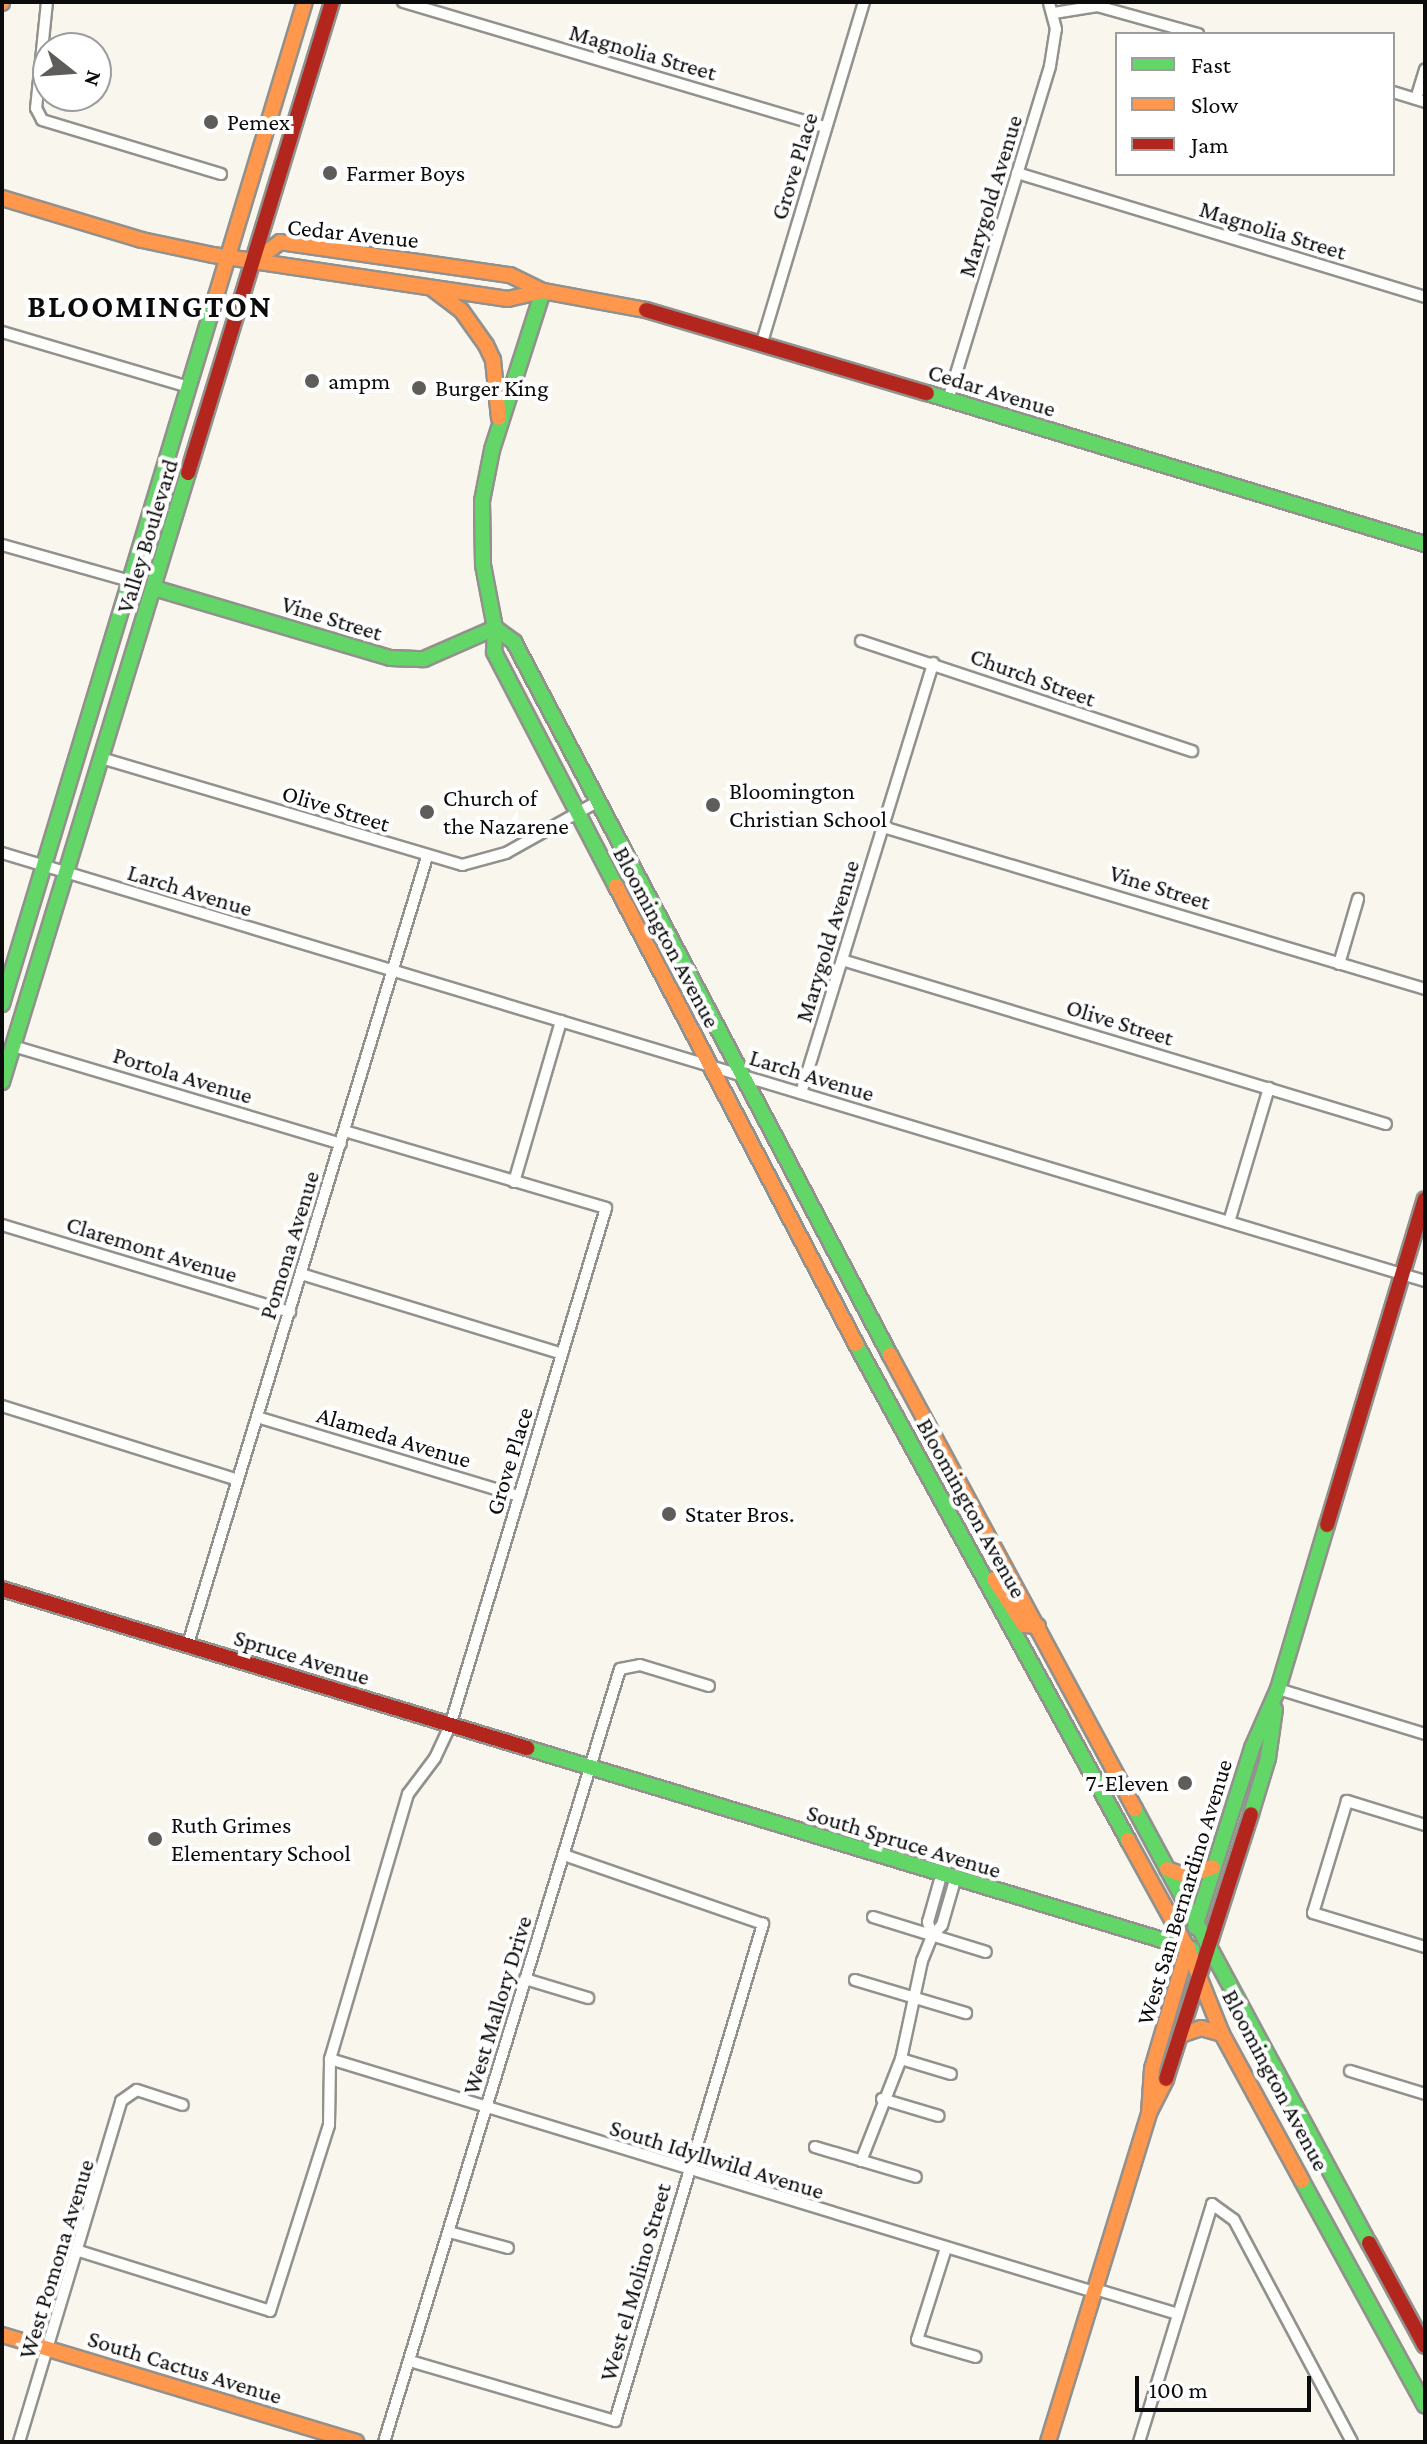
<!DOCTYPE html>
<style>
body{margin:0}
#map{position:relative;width:1427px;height:2444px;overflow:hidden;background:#f9f6ee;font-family:"Crimson Pro",serif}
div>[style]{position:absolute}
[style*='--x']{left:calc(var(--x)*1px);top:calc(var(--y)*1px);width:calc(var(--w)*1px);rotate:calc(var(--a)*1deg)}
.roads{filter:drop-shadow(2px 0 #92918d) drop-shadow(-2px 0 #92918d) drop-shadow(0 2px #92918d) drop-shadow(0 -2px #92918d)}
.street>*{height:10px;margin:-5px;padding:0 5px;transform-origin:5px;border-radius:5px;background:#fefefc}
.fast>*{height:14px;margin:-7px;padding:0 7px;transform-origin:7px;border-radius:7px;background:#63d668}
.slow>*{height:14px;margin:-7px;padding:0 7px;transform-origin:7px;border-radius:7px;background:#ff974d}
.jam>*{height:14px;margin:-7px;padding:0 7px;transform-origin:7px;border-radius:7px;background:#b3261e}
.dots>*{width:22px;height:22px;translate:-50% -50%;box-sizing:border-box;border:4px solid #fff;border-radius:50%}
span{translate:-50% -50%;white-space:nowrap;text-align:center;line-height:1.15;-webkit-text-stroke:8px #fff;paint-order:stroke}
.street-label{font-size:24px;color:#0b0b0b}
.poi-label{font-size:24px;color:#0b0b0b}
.left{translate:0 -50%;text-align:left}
.right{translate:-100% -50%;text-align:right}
.district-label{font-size:32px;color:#0b0b0b;font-weight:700;letter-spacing:2px}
.frame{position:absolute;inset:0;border:4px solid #0b0b0b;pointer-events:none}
.legend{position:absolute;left:1115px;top:32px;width:280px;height:144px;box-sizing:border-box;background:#fff;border:2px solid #9d9d9d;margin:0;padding:10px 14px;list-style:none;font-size:24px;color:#0b0b0b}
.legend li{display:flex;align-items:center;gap:16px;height:40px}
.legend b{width:40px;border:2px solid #9d9d9d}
.north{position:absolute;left:32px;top:32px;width:80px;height:80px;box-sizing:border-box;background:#fff;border:2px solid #9d9d9d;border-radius:50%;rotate:107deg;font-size:22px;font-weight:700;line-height:32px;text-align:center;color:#0b0b0b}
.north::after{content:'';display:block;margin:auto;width:28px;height:36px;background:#5e5d5a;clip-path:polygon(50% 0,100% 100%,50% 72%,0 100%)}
.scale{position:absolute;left:1135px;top:2376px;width:176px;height:36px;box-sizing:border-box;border:4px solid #0b0b0b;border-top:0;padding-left:10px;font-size:24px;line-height:28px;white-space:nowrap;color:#0b0b0b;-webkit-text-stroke:6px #fff;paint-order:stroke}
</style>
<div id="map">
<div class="roads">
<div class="street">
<div style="--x:47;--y:2;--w:107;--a:95.9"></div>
<div style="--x:36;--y:108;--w:13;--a:63"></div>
<div style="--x:42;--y:120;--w:187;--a:16.8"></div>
<div style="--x:403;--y:2;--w:441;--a:16.5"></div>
<div style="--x:1054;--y:13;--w:44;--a:-9.2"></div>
<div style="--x:1097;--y:6;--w:105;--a:15.5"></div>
<div style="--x:1393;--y:92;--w:34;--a:17"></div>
<div style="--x:1416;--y:99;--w:31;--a:-73"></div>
<div style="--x:1017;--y:173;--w:426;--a:16.9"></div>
<div style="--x:2;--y:332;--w:195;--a:16.4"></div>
<div style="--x:762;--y:342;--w:355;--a:-73.3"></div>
<div style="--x:948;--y:400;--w:349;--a:-73"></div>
<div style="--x:1050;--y:66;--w:37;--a:-81"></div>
<div style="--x:1056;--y:29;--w:28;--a:-105"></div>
<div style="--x:2;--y:545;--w:133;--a:15.7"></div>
<div style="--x:861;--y:641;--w:349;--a:18.4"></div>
<div style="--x:101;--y:758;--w:377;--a:16.5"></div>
<div style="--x:462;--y:865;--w:46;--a:-15.3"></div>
<div style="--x:506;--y:853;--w:104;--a:-29.3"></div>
<div style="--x:883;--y:827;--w:566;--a:16.64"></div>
<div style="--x:2;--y:853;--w:1486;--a:16.74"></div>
<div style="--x:842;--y:960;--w:568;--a:16.78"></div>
<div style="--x:1339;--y:964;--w:68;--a:-73.7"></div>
<div style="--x:13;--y:1046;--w:342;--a:16.6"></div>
<div style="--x:801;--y:1093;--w:450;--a:-72.9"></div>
<div style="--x:514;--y:1182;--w:168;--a:-73.7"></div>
<div style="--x:1229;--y:1222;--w:140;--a:-73.4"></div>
<div style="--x:2;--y:1225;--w:301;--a:16.8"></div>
<div style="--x:301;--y:1274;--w:273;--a:17"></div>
<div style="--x:2;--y:1406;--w:247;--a:17.4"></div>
<div style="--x:257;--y:1417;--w:274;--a:16.8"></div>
<div style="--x:188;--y:1644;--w:822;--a:-73.11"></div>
<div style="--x:1278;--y:1689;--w:154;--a:17"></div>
<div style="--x:1425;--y:1825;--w:82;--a:-162.9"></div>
<div style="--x:1347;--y:1801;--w:117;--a:106.9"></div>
<div style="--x:1313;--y:1913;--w:117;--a:16.9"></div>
<div style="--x:873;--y:1917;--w:118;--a:17.2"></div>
<div style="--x:932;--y:1936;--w:15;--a:-106"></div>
<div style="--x:928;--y:1922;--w:48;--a:-74.2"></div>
<div style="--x:525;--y:1979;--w:66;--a:16.8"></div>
<div style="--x:855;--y:1980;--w:116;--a:16.6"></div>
<div style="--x:330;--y:2059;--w:799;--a:16.96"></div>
<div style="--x:901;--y:2059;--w:52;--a:16.7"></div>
<div style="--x:1350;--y:2071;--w:78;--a:17"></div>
<div style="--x:882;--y:2099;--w:59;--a:16.6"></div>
<div style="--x:815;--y:2147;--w:105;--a:16.5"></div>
<div style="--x:861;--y:2161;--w:110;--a:-68.6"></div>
<div style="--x:901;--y:2059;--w:100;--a:-77.9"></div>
<div style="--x:922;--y:1961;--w:27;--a:-68"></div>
<div style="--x:932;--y:1936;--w:15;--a:-48"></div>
<div style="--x:942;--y:1925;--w:47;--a:-73.9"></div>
<div style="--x:449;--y:2232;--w:61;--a:15.2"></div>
<div style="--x:946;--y:2248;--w:96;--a:107.5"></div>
<div style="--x:917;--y:2340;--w:61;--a:16.1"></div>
<div style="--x:79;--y:2251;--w:200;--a:17.4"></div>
<div style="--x:270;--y:2311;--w:195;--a:-72.4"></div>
<div style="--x:329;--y:2125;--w:66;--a:-89.1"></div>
<div style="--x:330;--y:2059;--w:276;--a:-73.6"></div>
<div style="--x:408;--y:1794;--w:45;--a:-53.1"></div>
<div style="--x:435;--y:1758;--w:35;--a:-65"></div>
<div style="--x:450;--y:1726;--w:541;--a:-73.24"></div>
<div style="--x:606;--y:1208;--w:272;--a:-163.6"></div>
<div style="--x:1095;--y:2289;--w:87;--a:16.8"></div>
<div style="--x:410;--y:2361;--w:214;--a:16.3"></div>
<div style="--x:615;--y:2421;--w:519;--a:-73.42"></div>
<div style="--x:763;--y:1924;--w:211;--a:-160.9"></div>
<div style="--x:19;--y:2442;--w:356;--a:-73.3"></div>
<div style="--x:121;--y:2101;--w:19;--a:-35"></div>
<div style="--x:137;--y:2090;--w:48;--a:18.1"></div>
<div style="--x:384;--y:2442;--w:808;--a:-73.02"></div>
<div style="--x:620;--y:1669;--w:20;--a:-11"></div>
<div style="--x:640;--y:1665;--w:72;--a:16.9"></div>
<div style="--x:1139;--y:2442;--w:249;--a:-72.9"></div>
<div style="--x:1212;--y:2204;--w:27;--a:36"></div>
<div style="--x:1234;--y:2220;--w:251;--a:62"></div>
</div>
<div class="fast">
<div style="--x:543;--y:291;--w:167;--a:107.8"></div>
<div style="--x:492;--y:450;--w:52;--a:101.1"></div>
<div style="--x:482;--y:501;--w:64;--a:89.1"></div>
<div style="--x:483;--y:565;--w:64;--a:79.2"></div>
<div style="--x:495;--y:628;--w:24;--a:92"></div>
<div style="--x:494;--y:652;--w:264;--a:62.5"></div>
<div style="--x:927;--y:393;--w:520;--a:16.87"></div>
<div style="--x:154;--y:588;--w:246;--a:16.5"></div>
<div style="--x:390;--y:658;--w:34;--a:2"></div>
<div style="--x:424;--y:659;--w:77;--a:-23.6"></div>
<div style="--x:495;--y:628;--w:24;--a:36"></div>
<div style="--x:514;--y:642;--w:806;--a:62.2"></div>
<div style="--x:2;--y:1004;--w:740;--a:-73.18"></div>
<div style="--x:2;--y:1082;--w:637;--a:-73.02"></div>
<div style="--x:856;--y:1344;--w:566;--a:61.26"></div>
<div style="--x:527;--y:1748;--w:695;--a:16.82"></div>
<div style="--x:1135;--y:1809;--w:493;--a:61.7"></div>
<div style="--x:1251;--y:1814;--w:59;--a:-73.1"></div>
<div style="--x:1268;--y:1758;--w:49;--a:-81.9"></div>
<div style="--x:1195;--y:1927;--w:188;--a:-72.3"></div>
<div style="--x:1252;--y:1748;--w:64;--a:-66.2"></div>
<div style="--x:1278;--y:1689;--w:171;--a:-73.4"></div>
<div style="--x:1302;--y:2181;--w:256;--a:61.3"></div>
</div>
<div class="slow">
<div style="--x:2;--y:2;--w:1;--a:90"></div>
<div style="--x:2;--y:198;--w:146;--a:16.7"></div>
<div style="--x:142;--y:240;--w:73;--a:11.9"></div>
<div style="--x:213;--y:255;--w:298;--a:8.5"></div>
<div style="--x:508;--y:299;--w:36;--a:-13"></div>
<div style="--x:255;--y:261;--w:31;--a:-37"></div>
<div style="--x:280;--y:242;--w:232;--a:8.2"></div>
<div style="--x:510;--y:275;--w:37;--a:26"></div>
<div style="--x:543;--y:291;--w:105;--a:10.5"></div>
<div style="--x:434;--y:290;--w:34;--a:37"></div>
<div style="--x:461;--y:310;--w:43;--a:54.5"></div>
<div style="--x:486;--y:345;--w:17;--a:65"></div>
<div style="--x:493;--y:360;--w:58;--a:84.1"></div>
<div style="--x:216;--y:296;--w:307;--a:-73.2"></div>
<div style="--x:616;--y:886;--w:517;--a:62.34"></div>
<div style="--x:890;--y:1355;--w:516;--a:61.65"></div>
<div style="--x:994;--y:1579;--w:55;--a:56.9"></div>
<div style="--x:1024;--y:1625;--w:14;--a:4"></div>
<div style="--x:1128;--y:1840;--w:124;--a:61.2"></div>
<div style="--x:1188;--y:1949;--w:92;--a:68.2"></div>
<div style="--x:1222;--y:2034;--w:167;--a:61.4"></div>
<div style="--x:1167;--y:1869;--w:20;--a:20"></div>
<div style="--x:1186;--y:1876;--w:28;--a:-18"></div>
<div style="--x:1181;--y:2035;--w:21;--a:-19"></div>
<div style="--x:1201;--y:2028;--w:22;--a:16"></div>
<div style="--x:1149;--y:2113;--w:44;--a:-86.1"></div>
<div style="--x:1152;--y:2069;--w:127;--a:-73.6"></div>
<div style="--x:2;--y:2335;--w:370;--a:16.8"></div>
<div style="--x:1048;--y:2442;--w:344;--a:-72.9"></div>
<div style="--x:1149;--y:2113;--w:38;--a:-63"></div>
</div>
<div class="jam">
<div style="--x:646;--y:310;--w:293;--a:16.5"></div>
<div style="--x:188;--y:473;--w:493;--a:-73"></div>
<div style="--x:1327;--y:1525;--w:340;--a:-73.3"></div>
<div style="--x:2;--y:1589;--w:549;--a:16.85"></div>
<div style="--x:1166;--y:2079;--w:278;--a:-72.2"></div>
<div style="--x:1369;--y:2243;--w:117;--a:61.5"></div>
</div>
</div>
<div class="dots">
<div style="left:211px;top:122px;background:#5e5d5a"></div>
<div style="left:330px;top:173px;background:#5e5d5a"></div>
<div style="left:312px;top:381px;background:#5e5d5a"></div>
<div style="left:419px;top:388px;background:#5e5d5a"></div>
<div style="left:713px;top:805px;background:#5e5d5a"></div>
<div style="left:427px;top:812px;background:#5e5d5a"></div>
<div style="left:669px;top:1514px;background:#5e5d5a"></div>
<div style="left:1185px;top:1783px;background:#5e5d5a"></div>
<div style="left:155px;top:1839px;background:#5e5d5a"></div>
</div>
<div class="street-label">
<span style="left:643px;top:52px;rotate:16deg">Magnolia Street</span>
<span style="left:794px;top:166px;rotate:-73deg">Grove Place</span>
<span style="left:990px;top:196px;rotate:-73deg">Marygold Avenue</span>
<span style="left:1273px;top:230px;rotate:17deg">Magnolia Street</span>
<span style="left:353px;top:233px;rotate:6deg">Cedar Avenue</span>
<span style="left:992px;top:390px;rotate:17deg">Cedar Avenue</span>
<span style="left:147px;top:536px;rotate:-73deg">Valley Boulevard</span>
<span style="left:332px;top:618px;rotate:17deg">Vine Street</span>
<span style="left:1033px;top:677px;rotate:20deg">Church Street</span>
<span style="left:336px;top:808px;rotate:17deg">Olive Street</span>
<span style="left:1160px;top:887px;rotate:17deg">Vine Street</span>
<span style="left:190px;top:890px;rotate:17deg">Larch Avenue</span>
<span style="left:667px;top:937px;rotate:62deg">Bloomington Avenue</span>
<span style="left:827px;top:941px;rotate:-73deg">Marygold Avenue</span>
<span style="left:1120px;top:1022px;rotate:17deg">Olive Street</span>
<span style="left:183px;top:1075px;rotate:17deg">Portola Avenue</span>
<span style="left:812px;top:1075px;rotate:17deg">Larch Avenue</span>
<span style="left:289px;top:1245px;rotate:-73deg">Pomona Avenue</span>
<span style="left:152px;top:1249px;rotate:17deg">Claremont Avenue</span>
<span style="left:394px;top:1437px;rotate:17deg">Alameda Avenue</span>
<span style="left:509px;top:1461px;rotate:-73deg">Grove Place</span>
<span style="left:972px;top:1508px;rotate:61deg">Bloomington Avenue</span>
<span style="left:302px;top:1657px;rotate:17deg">Spruce Avenue</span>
<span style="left:904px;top:1841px;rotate:17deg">South Spruce Avenue</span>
<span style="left:1184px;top:1892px;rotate:-73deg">West San Bernardino Avenue</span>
<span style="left:497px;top:2005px;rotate:-73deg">West Mallory Drive</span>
<span style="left:1276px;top:2080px;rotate:62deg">Bloomington Avenue</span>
<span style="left:717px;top:2159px;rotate:17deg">South Idyllwild Avenue</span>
<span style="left:56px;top:2259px;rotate:-73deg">West Pomona Avenue</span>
<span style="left:635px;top:2282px;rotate:-74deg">West el Molino Street</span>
<span style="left:185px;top:2367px;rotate:17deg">South Cactus Avenue</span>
</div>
<div class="poi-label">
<span class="left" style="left:227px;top:122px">Pemex</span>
<span class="left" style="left:346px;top:173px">Farmer Boys</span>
<span class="left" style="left:328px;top:381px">ampm</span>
<span class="left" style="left:435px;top:388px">Burger King</span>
<span class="left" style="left:729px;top:805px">Bloomington<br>Christian School</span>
<span class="left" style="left:443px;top:812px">Church of<br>the Nazarene</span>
<span class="left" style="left:685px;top:1514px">Stater Bros.</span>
<span class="right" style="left:1169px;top:1783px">7-Eleven</span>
<span class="left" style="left:171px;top:1839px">Ruth Grimes<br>Elementary School</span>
</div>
<div class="district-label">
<span style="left:150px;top:306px">BLOOMINGTON</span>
</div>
<div class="frame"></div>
<ul class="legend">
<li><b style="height:10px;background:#63d668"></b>Fast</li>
<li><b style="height:10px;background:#ff974d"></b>Slow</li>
<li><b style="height:10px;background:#b3261e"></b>Jam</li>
</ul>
<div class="north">N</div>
<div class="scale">100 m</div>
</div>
